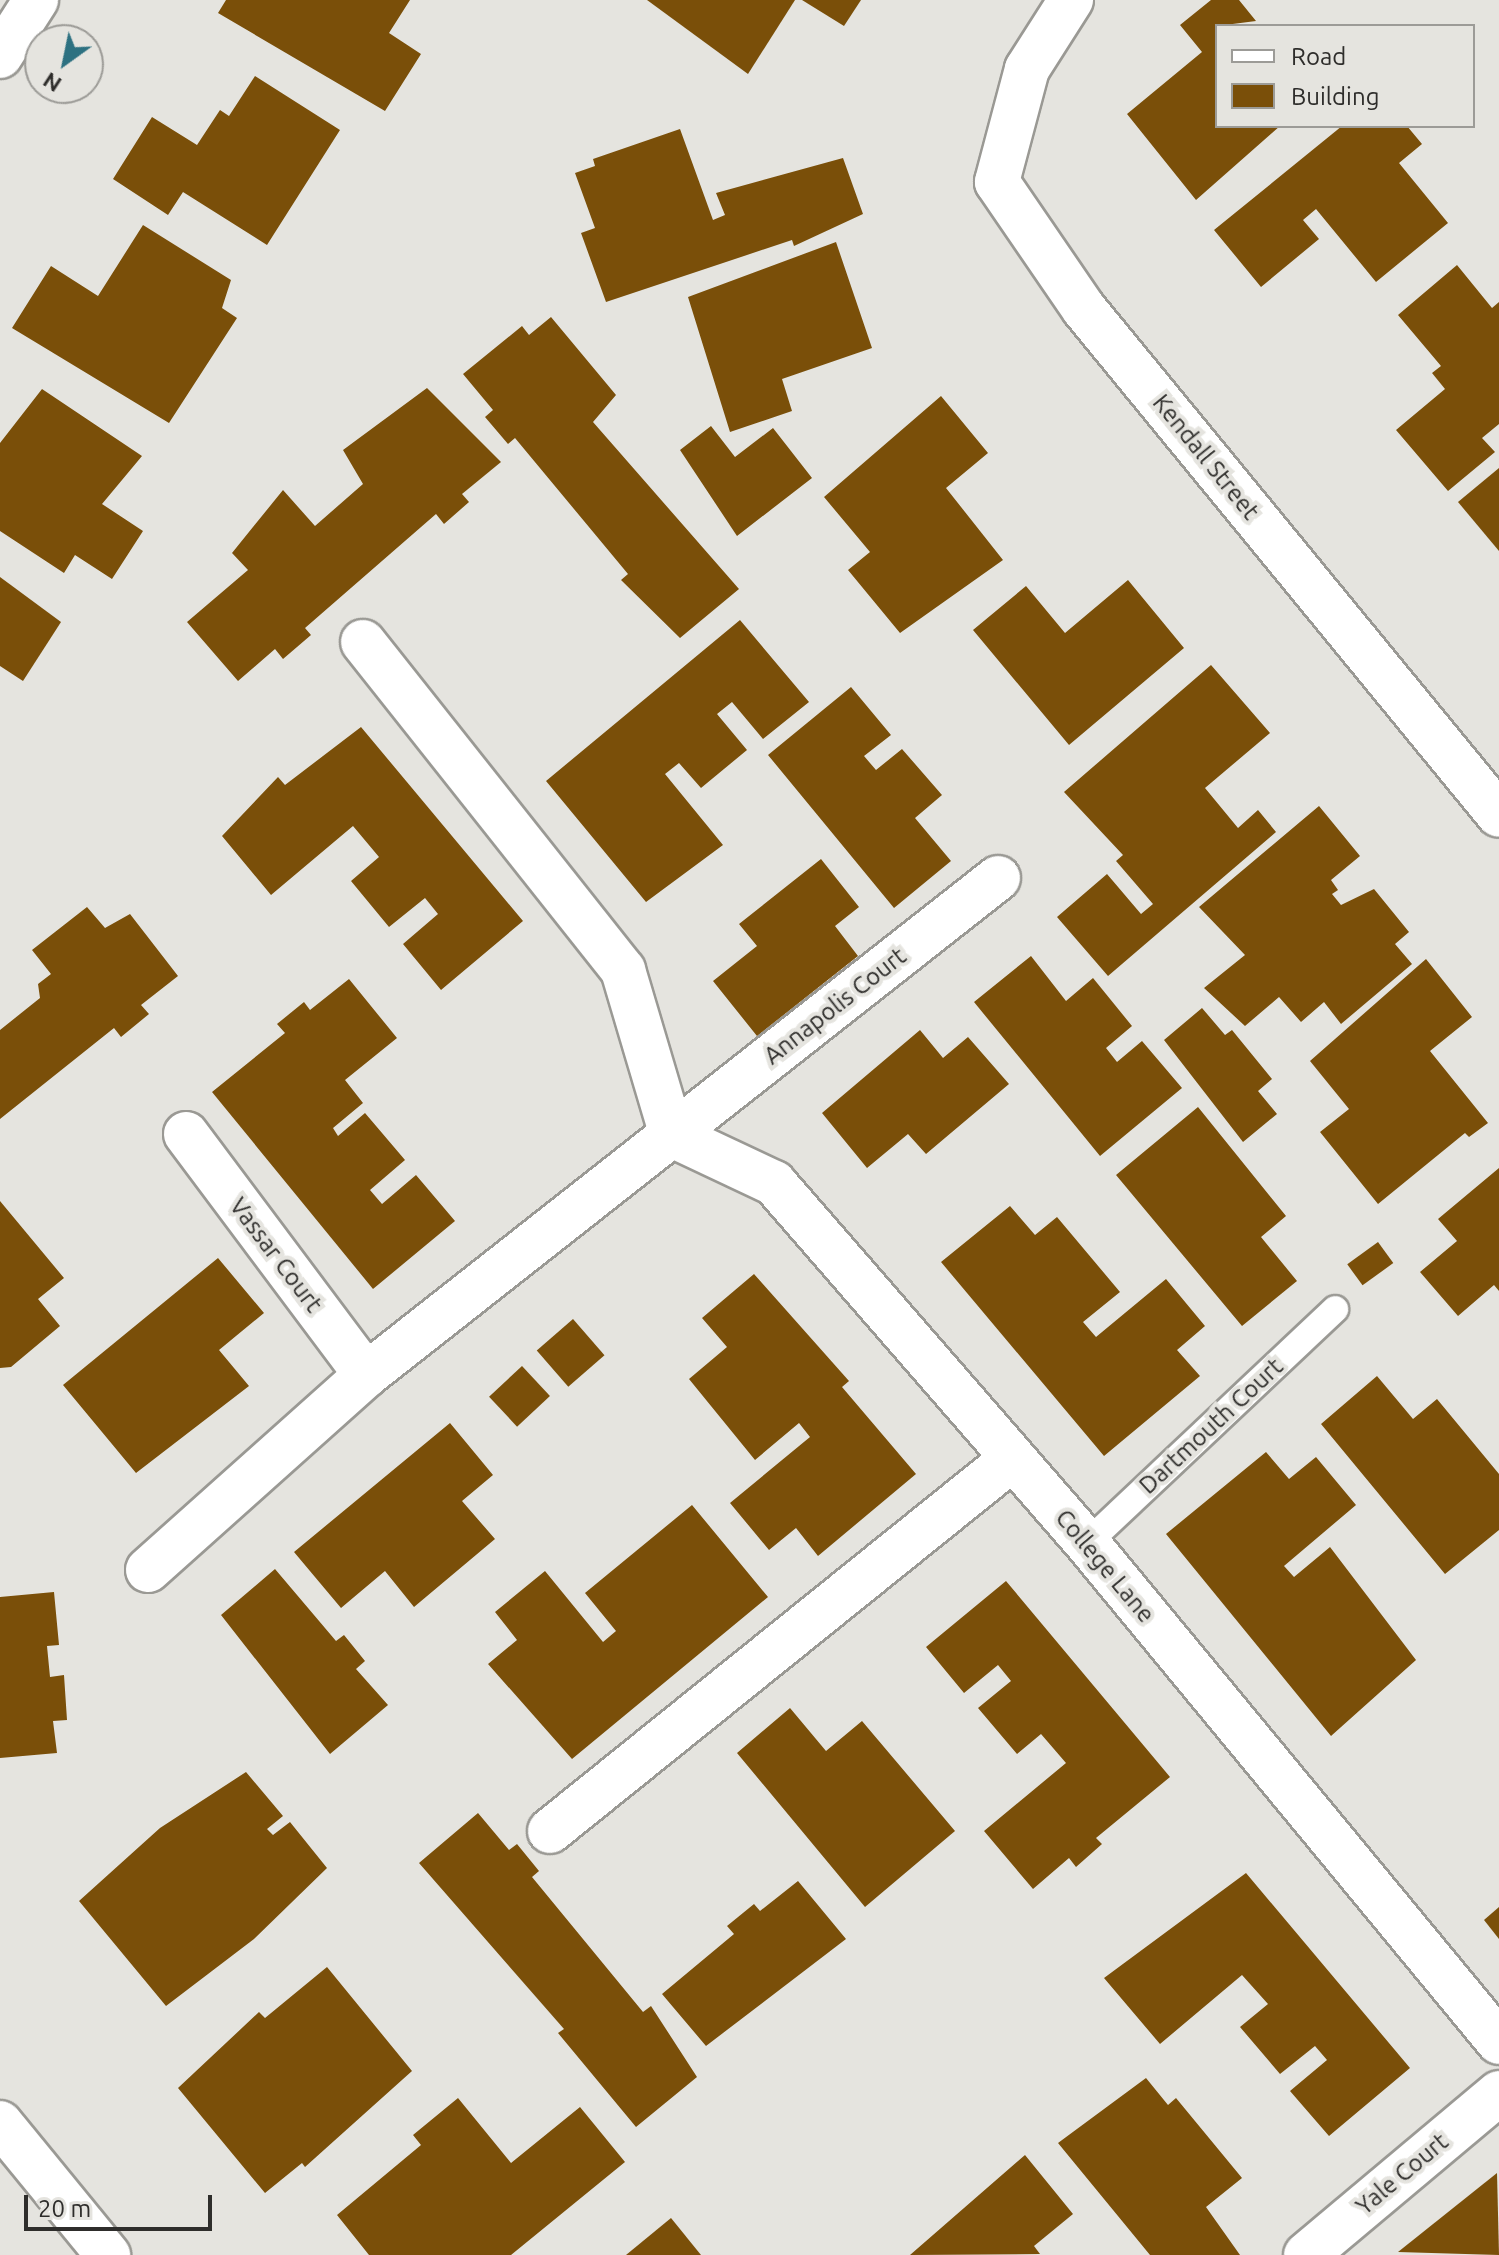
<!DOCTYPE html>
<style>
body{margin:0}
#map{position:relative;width:1499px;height:2255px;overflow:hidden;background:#e5e4df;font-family:Ubuntu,sans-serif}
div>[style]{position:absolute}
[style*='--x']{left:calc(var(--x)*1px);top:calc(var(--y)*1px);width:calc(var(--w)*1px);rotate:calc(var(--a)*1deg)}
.building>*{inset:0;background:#7a4f09;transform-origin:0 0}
.roads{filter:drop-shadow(2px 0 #9a9994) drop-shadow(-2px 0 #9a9994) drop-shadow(0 2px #9a9994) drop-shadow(0 -2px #9a9994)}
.lane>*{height:26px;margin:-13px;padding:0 13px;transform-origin:13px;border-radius:13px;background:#fff}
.street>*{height:44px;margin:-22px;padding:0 22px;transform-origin:22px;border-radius:22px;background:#fff}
span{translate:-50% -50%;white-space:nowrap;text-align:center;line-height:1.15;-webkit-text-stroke:8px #e5e4df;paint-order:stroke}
.street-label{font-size:24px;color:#2e2d2b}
.legend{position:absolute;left:1215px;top:24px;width:260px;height:104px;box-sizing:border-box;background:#e5e4df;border:2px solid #9c9b97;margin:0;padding:10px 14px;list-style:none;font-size:24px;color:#2e2d2b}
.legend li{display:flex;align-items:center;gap:16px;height:40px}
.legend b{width:40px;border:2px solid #9c9b97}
.north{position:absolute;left:24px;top:24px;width:80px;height:80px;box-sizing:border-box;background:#e5e4df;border:2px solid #9c9b97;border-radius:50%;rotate:213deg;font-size:22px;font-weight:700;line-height:32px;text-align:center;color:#2e2d2b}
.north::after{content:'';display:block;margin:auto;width:28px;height:36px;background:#2d7181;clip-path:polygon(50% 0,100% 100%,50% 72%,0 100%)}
.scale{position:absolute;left:24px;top:2195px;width:188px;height:36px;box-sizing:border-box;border:4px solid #2e2d2b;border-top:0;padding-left:10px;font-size:24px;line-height:28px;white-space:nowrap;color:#2e2d2b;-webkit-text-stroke:6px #e5e4df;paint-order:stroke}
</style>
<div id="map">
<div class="building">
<div style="clip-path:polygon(226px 0,410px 0,389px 33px,421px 54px,385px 111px,218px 13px)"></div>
<div style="clip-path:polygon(647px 0,795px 0,748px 74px)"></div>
<div style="clip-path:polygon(802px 0,861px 0,844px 26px)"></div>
<div style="clip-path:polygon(1211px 0,1239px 0,1256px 21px,1217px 26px,1217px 126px,1280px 126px,1196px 200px,1127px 114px,1202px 52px,1180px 25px)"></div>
<div style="clip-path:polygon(255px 76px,340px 130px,267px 245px,183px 192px,168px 215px,113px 179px,152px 117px,197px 145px,220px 110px,229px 116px)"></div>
<div style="clip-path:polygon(1342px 126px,1407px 126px,1422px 144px,1399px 163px,1448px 223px,1376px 282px,1316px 209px,1303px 220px,1319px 239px,1261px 287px,1214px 230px)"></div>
<div style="clip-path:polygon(680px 129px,713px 220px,725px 215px,716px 193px,843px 158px,863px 214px,794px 246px,792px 240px,606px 302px,581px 233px,595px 228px,575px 173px,595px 166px,593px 159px)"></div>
<div style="clip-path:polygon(143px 225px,231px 280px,222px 308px,237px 318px,169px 423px,12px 328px,51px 266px,98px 296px)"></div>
<div style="clip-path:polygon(836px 242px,872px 348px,782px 379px,792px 411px,730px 432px,688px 297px)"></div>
<div style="clip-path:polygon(1457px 265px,1492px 308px,1499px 302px,1499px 424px,1482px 438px,1495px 452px,1448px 491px,1396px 430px,1445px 389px,1432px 373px,1441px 366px,1398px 315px)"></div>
<div style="clip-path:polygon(551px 317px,616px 395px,593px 422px,739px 589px,680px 638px,621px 580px,628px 574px,515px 438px,508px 444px,485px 417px,493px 410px,463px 374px,522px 326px,529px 335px)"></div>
<div style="clip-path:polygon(427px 388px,501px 462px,462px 494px,469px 502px,444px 524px,436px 514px,305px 628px,311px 635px,283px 659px,275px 649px,238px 681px,187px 622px,248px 570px,232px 553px,283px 490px,315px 526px,363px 484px,343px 450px)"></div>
<div style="clip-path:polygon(42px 389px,142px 456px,102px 504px,143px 531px,112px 579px,75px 555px,64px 573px,0 531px,0 443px)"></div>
<div style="clip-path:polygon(941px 396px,988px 453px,946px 488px,1003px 560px,900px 633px,848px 570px,870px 552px,824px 497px)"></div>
<div style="clip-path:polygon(711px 426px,735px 457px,773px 428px,812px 478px,737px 536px,680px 450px)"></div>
<div style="clip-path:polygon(1499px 468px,1499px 551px,1458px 502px)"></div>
<div style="clip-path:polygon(0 577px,61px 622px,23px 681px,0 666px)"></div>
<div style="clip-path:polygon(1128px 580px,1184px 648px,1069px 745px,973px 630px,1026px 586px,1065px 633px)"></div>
<div style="clip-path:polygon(740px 620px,809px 702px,763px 739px,732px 702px,717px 714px,747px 750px,701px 788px,679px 763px,665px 774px,723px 845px,646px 902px,546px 781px)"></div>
<div style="clip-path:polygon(1211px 665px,1270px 733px,1205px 788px,1238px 828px,1258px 810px,1276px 832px,1108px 976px,1057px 917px,1107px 874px,1141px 914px,1153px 904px,1116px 861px,1123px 855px,1064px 792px)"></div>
<div style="clip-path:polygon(851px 687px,891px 735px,864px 756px,876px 770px,902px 749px,942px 795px,915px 818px,951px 861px,894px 908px,768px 755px)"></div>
<div style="clip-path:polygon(361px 727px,523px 921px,441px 990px,403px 944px,438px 914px,425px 898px,389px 927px,351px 881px,379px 857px,353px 826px,271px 895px,222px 836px,278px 777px,285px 785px)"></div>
<div style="clip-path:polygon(1319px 806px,1360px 856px,1331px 880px,1338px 890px,1332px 894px,1341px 905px,1374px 889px,1409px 932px,1395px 944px,1412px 964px,1341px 1024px,1324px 1002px,1301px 1022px,1279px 997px,1245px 1026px,1204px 988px,1245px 955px,1199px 907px)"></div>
<div style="clip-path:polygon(821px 859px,859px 907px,835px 926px,858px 956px,757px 1036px,713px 981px,757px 946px,739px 924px)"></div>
<div style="clip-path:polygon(87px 907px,105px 928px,130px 914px,178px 976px,141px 1005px,149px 1014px,121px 1037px,114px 1028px,0 1119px,0 1030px,40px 998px,38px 984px,51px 974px,32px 950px)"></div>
<div style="clip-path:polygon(1031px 956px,1066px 1001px,1093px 978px,1132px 1026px,1106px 1048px,1117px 1062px,1142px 1041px,1182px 1088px,1100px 1156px,974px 1002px)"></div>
<div style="clip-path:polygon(1426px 959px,1472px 1017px,1430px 1051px,1488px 1123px,1469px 1137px,1465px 1133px,1378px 1204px,1320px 1132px,1349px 1109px,1310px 1061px)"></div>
<div style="clip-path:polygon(349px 979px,397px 1038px,345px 1080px,363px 1103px,333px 1128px,338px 1136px,365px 1113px,405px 1160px,370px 1190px,382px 1204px,416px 1175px,455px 1221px,373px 1289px,212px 1092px,285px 1033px,277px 1024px,304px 1002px,310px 1010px)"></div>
<div style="clip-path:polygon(1202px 1008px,1225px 1035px,1232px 1030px,1272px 1079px,1258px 1091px,1277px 1114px,1243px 1142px,1164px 1040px)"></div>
<div style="clip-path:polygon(920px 1030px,943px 1058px,968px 1037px,1009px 1084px,926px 1154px,908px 1134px,867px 1168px,822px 1113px)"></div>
<div style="clip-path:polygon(1198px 1107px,1286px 1216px,1261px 1237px,1297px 1281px,1242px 1326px,1116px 1175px)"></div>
<div style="clip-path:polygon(1499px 1168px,1499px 1291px,1494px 1285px,1458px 1316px,1420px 1272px,1457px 1241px,1438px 1219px)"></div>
<div style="clip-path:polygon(0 1201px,64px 1278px,38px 1299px,60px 1326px,11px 1367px,0 1368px)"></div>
<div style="clip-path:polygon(1010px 1206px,1035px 1235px,1057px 1217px,1120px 1292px,1083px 1322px,1096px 1337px,1166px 1279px,1205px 1326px,1177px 1350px,1200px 1376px,1104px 1456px,941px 1262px)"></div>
<div style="left:1378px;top:1242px;width:26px;height:38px;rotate:54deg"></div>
<div style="clip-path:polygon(218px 1258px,264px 1313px,219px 1350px,249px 1386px,136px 1473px,63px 1385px)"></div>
<div style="clip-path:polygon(754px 1274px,849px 1381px,842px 1387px,916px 1474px,818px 1556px,796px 1528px,769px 1550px,730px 1503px,810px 1437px,799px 1423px,755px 1460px,689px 1379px,727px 1347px,702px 1318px)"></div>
<div style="left:573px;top:1319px;width:48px;height:48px;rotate:49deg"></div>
<div style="left:522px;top:1366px;width:41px;height:45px;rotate:47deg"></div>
<div style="clip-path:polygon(1377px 1376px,1413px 1419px,1437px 1399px,1499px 1474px,1499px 1530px,1445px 1574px,1321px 1424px)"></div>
<div style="clip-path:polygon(450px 1423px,493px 1475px,462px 1501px,495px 1539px,414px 1607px,385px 1571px,341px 1608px,294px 1552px)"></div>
<div style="clip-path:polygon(1266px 1452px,1289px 1479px,1316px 1457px,1356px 1505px,1284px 1566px,1294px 1577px,1330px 1547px,1416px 1660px,1331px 1736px,1166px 1534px)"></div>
<div style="clip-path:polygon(692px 1505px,768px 1597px,572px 1759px,488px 1664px,517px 1640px,495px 1612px,545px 1571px,603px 1642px,616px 1631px,585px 1593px)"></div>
<div style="clip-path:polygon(275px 1569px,336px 1641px,344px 1635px,365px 1661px,356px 1669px,388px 1705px,330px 1754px,221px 1615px)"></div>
<div style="clip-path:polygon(1006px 1581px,1170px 1777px,1096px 1838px,1102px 1844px,1076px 1867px,1069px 1858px,1033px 1889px,984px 1831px,1066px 1763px,1041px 1734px,1017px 1754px,978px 1708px,1011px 1681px,998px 1665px,964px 1693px,926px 1647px)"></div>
<div style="clip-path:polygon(54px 1592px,59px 1645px,47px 1646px,50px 1677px,64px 1675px,67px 1720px,53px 1721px,57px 1753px,0 1758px,0 1597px)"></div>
<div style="clip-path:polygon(790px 1708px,826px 1751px,862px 1721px,955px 1831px,865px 1907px,737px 1753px)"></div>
<div style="clip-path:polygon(246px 1772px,283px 1816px,267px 1829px,273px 1835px,290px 1822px,327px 1868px,254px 1939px,166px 2006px,79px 1901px,160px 1828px)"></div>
<div style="clip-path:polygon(478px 1813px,509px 1850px,517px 1844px,539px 1871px,532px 1877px,643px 2012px,651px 2006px,697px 2077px,636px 2127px,558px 2033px,564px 2029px,419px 1863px)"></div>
<div style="clip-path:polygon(1246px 1873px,1410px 2068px,1329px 2136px,1290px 2091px,1327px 2060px,1315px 2046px,1280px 2074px,1240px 2027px,1268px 2004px,1242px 1975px,1160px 2044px,1104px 1978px)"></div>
<div style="clip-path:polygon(798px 1881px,846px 1939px,706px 2046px,662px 1994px,734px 1934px,727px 1926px,754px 1904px,760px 1911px)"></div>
<div style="clip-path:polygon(1499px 1907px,1499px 1939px,1484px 1920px)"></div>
<div style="clip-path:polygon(327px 1967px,412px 2071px,305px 2167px,302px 2163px,265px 2193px,178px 2088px,259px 2012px,265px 2018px)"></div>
<div style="clip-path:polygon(1146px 2078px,1168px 2105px,1176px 2098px,1242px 2178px,1206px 2207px,1240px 2255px,1150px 2255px,1058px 2143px)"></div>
<div style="clip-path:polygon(458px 2098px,511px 2163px,580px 2107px,625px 2162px,511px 2255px,369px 2255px,337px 2215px,421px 2145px,413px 2135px)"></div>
<div style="clip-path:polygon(1025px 2155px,1073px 2214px,1034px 2246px,1040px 2254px,910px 2255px)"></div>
<div style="clip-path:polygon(1497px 2173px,1499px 2255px,1398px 2252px)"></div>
<div style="clip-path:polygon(671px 2218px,701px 2255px,626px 2255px)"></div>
</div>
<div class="roads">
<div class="lane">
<div style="--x:1087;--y:1543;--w:341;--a:-43.3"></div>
</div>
<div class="street">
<div style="--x:1071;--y:0;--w:82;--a:122.5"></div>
<div style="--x:1027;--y:69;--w:117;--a:104.9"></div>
<div style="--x:997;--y:182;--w:154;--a:55.6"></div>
<div style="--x:1084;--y:309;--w:654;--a:50.64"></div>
<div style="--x:0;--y:56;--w:67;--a:-57.3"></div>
<div style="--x:363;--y:642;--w:419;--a:51.6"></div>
<div style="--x:623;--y:970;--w:172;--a:73.5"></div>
<div style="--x:186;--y:1134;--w:301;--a:53.2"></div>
<div style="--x:672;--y:1135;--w:113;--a:25.2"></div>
<div style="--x:774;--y:1183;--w:477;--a:49"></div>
<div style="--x:1087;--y:1543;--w:647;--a:50.46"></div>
<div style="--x:148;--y:1570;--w:292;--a:-41.8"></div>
<div style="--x:366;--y:1375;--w:804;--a:-38.18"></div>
<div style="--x:550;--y:1831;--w:593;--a:-38.84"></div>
<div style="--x:0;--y:2123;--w:171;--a:50.7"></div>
<div style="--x:1306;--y:2255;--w:252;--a:-40"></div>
</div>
</div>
<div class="street-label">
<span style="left:1206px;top:457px;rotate:51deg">Kendall Street</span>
<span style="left:835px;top:1006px;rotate:-38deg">Annapolis Court</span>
<span style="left:276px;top:1255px;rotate:53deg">Vassar Court</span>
<span style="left:1211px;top:1426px;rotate:-43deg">Dartmouth Court</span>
<span style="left:1105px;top:1566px;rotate:50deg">College Lane</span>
<span style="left:1402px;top:2174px;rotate:-40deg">Yale Court</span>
</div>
<ul class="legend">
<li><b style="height:10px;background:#fff"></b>Road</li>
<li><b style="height:22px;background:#7a4f09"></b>Building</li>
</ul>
<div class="north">N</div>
<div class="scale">20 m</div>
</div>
